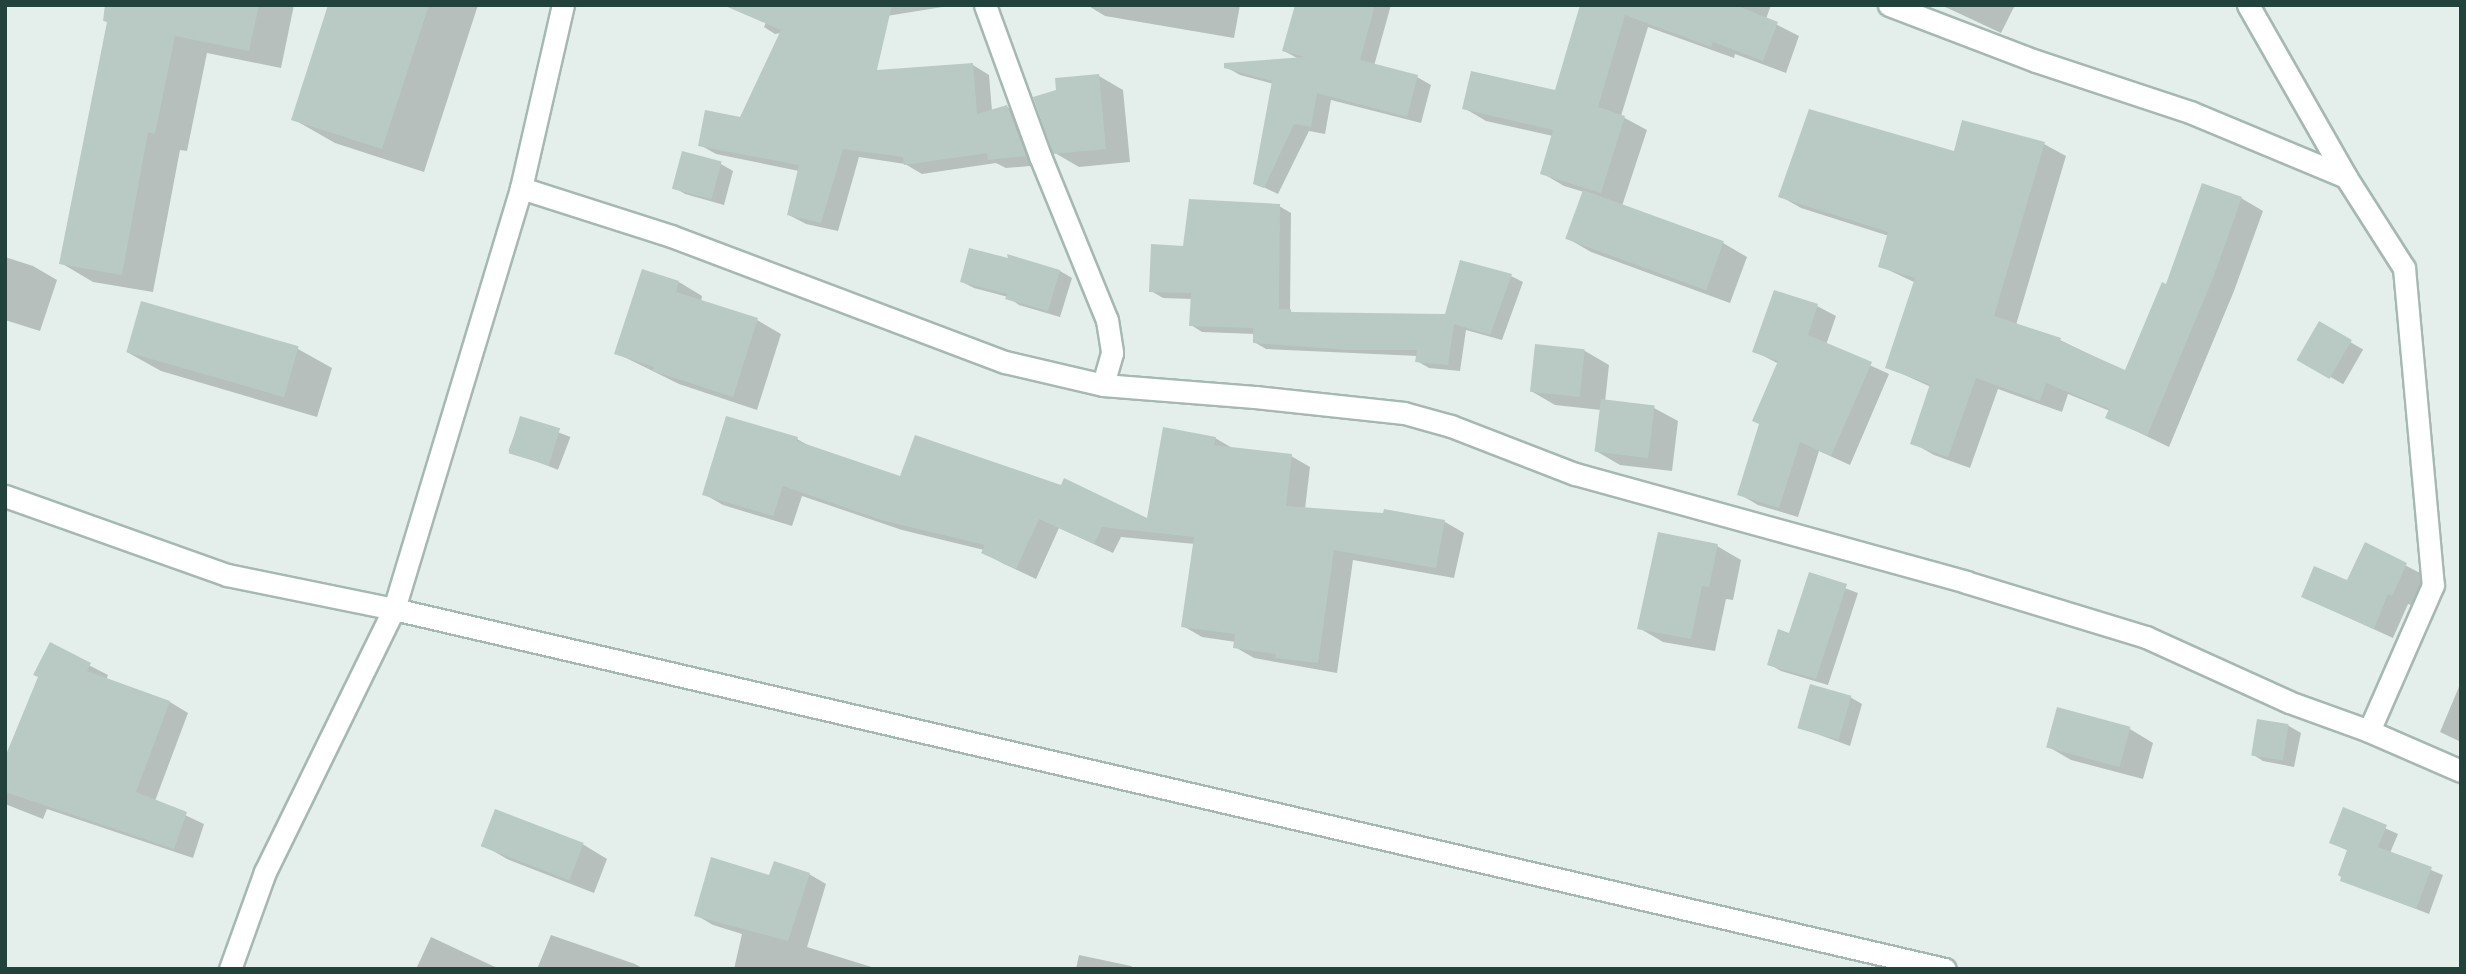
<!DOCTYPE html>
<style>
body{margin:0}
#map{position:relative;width:2466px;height:974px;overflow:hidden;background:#e4efeb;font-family:"PT Sans Narrow",sans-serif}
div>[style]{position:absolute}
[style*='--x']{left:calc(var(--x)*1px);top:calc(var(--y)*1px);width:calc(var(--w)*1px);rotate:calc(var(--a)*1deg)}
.shadow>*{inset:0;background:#0003;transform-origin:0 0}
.building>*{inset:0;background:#b9cac4;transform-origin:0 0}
.roads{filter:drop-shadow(2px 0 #a6b8b3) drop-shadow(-2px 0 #a6b8b3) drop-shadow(0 2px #a6b8b3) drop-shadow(0 -2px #a6b8b3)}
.street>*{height:21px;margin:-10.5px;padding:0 10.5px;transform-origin:10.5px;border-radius:10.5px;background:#fff}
span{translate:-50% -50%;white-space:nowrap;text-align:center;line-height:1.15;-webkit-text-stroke:6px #f6fbf8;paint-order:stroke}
.frame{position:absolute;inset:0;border:7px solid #22433b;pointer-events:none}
</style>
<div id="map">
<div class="shadow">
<div style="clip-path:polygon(112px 5px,294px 5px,281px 68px,207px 53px,187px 151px,180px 150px,153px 292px,93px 282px,61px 263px)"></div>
<div style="clip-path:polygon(330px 5px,478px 5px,424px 172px,335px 143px,293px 119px)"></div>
<div style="clip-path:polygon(773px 5px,955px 5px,775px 34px,764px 27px)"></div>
<div style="clip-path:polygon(1087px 5px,1240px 5px,1234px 38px,1105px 16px)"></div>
<div style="clip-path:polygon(1297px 5px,1391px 5px,1374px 66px,1417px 77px,1431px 85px,1421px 123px,1331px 100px,1325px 134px,1309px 131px,1278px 194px,1255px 183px,1274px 84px,1240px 75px,1226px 67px,1299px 59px,1284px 51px)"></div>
<div style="clip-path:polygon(1582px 5px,1771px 5px,1766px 19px,1799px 36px,1786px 73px,1735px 54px,1734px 58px,1648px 27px,1621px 116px,1647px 130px,1622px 206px,1723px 243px,1747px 257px,1730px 303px,1591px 252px,1567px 238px,1584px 192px,1564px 186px,1542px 173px,1553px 136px,1486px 121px,1464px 108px,1557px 92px)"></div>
<div style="clip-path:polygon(1941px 5px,2015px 5px,2001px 33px)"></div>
<div style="clip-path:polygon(973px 65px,989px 75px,992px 111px,1007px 107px,1024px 116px,1042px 165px,1006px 168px,996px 163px,922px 174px,905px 164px,859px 157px,838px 231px,806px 224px,789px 215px,799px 171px,716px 154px,700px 145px,741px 119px)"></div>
<div style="clip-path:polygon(1099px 76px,1123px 90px,1130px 162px,1079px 167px,1055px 153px)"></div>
<div style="clip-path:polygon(2044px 144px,2066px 156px,2016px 325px,2060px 340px,2126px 372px,2167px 286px,2241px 198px,2263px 211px,2234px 291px,2169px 447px,2107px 417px,2110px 411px,2068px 394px,2062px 412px,1998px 389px,1970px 468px,1934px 455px,1913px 443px,1931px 387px,1887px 367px,1916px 283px,1880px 266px,1889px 236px,1801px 208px,1780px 196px,1955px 153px)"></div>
<div style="clip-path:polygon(721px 164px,733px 171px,724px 205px,685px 194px,673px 187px)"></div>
<div style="clip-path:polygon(1279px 206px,1291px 213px,1290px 311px,1296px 314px,1447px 316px,1511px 276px,1523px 282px,1502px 340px,1466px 330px,1460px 371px,1429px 368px,1417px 361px,1418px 356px,1266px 349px,1254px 342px,1255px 334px,1202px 332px,1191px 325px,1192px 299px,1163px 298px,1151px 291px,1185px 248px)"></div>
<div style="clip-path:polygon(5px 257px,33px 266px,57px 280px,40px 331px,5px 320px)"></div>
<div style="clip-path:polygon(1010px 257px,1060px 271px,1072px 278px,1060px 317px,1019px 305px,1008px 297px,974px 288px,962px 282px,1010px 260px)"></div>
<div style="clip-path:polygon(679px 282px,702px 296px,701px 302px,757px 320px,781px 334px,757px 410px,679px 384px,616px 353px)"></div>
<div style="clip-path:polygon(142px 303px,298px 349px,332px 368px,317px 417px,161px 371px,127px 352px)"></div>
<div style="clip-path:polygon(1817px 306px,1836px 316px,1826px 345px,1889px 374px,1850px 465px,1819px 451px,1798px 517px,1758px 505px,1739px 494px,1779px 364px,1754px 351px)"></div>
<div style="left:2319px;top:324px;width:51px;height:40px;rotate:30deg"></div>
<div style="clip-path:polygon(1536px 345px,1585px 351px,1609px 365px,1605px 402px,1654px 408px,1678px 421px,1672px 471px,1620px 465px,1596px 451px,1601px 410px,1555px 405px,1531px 391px)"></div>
<div style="left:521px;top:418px;width:53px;height:35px;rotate:21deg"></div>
<div style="clip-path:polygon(1215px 438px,1234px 449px,1291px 456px,1310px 467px,1305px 509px,1385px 515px,1385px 511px,1445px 522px,1464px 533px,1454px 578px,1353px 560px,1337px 673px,1254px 658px,1235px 647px,1236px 642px,1202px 637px,1183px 626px,1195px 544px,1121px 537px,1113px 553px,1059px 528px,1036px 579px,1002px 563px,983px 552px,984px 550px,902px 530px,802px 496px,792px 526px,723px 505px,704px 494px,797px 439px,813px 448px,901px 479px,1149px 520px)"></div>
<div style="clip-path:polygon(2366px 545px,2426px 576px,2411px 605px,2408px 604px,2393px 638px,2303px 597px,2348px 583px)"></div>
<div style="clip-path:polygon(1717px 546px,1741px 560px,1733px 600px,1726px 599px,1715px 651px,1663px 642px,1639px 628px)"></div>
<div style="clip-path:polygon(1810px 575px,1858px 593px,1828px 685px,1781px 671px,1769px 664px,1790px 635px)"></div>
<div style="clip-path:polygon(50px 645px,108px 675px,106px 680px,170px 702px,188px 713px,155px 801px,204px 824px,193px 858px,47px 809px,43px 819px,5px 804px,5px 759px,41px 677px)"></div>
<div style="clip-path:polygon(2461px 682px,2461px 742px,2440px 732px)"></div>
<div style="clip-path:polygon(1850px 697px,1862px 704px,1850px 746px,1798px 727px)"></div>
<div style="clip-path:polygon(2058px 709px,2130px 729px,2153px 743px,2143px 779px,2071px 760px,2047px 746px)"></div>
<div style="clip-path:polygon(2259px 721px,2289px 726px,2301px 733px,2294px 767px,2263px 761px,2252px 754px)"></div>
<div style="clip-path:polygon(2344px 810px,2398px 834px,2390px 853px,2443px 875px,2429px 914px,2342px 880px,2349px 851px,2331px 842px)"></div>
<div style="clip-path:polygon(496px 811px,584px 845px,607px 859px,594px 893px,507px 859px,483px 845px)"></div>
<div style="clip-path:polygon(809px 874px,826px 884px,807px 947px,878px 969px,734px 969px,742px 934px,713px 925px,696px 915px,770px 877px)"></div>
<div style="clip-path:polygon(551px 935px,635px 964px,644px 969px,537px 969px)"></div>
<div style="clip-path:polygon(431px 937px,493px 966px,501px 969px,416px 969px)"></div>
<div style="clip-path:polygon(1079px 955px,1131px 966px,1135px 969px,1076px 969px)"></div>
</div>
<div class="building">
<div style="clip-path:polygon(105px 5px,259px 5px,249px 51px,175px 36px,155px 134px,148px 132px,122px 275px,59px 264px,107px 22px,103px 21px)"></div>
<div style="clip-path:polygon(328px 5px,429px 5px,382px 149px,291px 120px)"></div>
<div style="clip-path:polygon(723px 5px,892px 5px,877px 70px,973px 63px,977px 114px,1007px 105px,1026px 156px,988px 160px,987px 153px,904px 165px,903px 157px,843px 149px,821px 223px,787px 215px,799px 165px,698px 146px,705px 110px,740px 117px,781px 30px)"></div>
<div style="clip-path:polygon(1295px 5px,1375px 5px,1360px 60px,1418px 75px,1407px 117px,1317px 93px,1311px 127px,1294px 124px,1264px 188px,1253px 184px,1272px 81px,1224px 68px,1224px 63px,1305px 57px,1282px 51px)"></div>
<div style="clip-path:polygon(1580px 5px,1735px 5px,1778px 22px,1763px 61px,1713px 42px,1711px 47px,1625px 15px,1598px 107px,1625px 116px,1601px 193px,1540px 174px,1553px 130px,1462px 109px,1471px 71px,1555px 90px)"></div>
<div style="clip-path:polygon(1099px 74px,1106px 149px,1053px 154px,1033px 97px,1056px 90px,1055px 78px)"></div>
<div style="clip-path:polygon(1809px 109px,1954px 151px,1962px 120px,2045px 142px,1994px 316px,2061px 338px,2060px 341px,2125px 370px,2162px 282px,2166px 284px,2202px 183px,2242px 197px,2213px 278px,2147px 436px,2105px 418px,2109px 409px,2046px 383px,2040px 401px,1976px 378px,1948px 457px,1910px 444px,1930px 384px,1885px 368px,1915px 278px,1878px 267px,1888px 232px,1778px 197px)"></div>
<div style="left:682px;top:151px;width:41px;height:39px;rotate:15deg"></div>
<div style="left:1583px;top:190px;width:150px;height:52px;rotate:20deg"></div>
<div style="clip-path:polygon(1189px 199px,1280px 204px,1279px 309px,1291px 309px,1291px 312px,1445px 314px,1460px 260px,1512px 274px,1490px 335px,1454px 324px,1448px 365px,1415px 362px,1417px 350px,1349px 350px,1253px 343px,1253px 328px,1189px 326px,1191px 293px,1149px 292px,1151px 244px,1183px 246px)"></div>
<div style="clip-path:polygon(969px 248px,1008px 258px,1007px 254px,1060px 270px,1048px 311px,1005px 299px,1007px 294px,960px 282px)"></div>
<div style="clip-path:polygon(642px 269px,679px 281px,676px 292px,758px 318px,733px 397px,653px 371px,654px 367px,614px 354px)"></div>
<div style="clip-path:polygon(1774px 290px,1818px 304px,1808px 335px,1872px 362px,1831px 456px,1800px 442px,1779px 508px,1737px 495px,1759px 424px,1752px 421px,1778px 361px,1752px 352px)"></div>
<div style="left:141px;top:301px;width:164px;height:53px;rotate:16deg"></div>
<div style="left:2319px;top:321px;width:38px;height:45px;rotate:30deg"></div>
<div style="left:1535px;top:344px;width:50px;height:48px;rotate:6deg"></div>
<div style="left:1601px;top:399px;width:54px;height:53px;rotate:7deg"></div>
<div style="left:520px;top:416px;width:42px;height:39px;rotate:17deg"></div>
<div style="clip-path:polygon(726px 416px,798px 437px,797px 441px,900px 476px,915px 435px,1061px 485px,1064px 478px,1147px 518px,1163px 427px,1216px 437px,1214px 445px,1292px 454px,1286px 506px,1383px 513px,1384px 509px,1445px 520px,1436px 568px,1334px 550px,1318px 663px,1275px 658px,1276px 654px,1233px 648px,1235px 634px,1181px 627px,1194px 537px,1102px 527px,1094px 544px,1039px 519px,1016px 569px,981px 553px,985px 545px,881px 520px,783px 486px,773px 516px,702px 495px)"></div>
<div style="clip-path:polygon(1658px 532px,1718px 544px,1709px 587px,1702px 586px,1691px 639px,1637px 629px)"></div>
<div style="clip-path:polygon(2365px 542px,2407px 563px,2392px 596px,2388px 594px,2374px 629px,2301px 597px,2314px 566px,2347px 580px)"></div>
<div style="clip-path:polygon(1809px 572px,1847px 584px,1816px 679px,1767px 665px,1778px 629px,1789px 633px)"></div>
<div style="clip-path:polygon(50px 642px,91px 663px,87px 671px,170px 701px,136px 792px,187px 812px,174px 849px,5px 792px,5px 757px,38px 677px,33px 675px)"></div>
<div style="left:1810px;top:684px;width:43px;height:46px;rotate:16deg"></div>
<div style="left:2057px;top:707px;width:76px;height:42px;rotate:15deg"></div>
<div style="left:2257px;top:719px;width:32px;height:37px;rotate:9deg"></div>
<div style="clip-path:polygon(2343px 807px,2387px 825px,2378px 847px,2432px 867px,2416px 909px,2340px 881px,2341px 877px,2338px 875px,2347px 850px,2329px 843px)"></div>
<div style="left:495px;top:809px;width:95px;height:40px;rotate:21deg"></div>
<div style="clip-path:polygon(711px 857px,769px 875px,774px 861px,810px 873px,788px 941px,694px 916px)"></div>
</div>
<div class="roads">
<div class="street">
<div style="--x:985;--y:5;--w:161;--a:70"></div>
<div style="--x:1040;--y:156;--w:177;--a:67.8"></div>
<div style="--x:1107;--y:320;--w:33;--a:81"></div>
<div style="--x:1112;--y:353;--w:33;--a:106"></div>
<div style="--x:1889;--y:5;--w:157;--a:20.9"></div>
<div style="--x:2036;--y:61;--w:162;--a:18.3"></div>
<div style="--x:2190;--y:112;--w:169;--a:22.6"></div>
<div style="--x:2248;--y:5;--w:198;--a:60.3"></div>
<div style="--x:2346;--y:177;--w:108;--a:57.5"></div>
<div style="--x:2404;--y:268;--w:318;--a:84.8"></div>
<div style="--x:2433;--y:585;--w:159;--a:113.7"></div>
<div style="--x:521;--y:188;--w:157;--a:17.7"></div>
<div style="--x:671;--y:236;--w:357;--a:20.7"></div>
<div style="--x:1005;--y:362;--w:101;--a:13.2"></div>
<div style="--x:1103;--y:385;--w:152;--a:4.5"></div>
<div style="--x:1255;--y:397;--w:150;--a:6.1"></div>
<div style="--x:1404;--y:413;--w:49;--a:15.5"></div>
<div style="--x:1451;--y:426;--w:133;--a:21.2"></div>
<div style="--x:1575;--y:474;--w:406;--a:15.4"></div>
<div style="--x:1966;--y:582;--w:188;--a:17"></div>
<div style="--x:2146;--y:637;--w:157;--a:24.4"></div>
<div style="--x:2289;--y:702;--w:85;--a:19.9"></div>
<div style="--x:2369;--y:731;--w:100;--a:23.5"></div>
<div style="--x:5;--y:496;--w:236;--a:19.6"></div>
<div style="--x:227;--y:575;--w:170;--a:11.5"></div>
<div style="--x:394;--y:609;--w:1592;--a:13.07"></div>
<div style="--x:230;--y:969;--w:103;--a:-70.2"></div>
<div style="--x:265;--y:872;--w:293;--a:-63.9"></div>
<div style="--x:394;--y:609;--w:440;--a:-73.2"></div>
<div style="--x:521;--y:188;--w:188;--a:-77.1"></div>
</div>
</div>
<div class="frame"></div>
</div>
